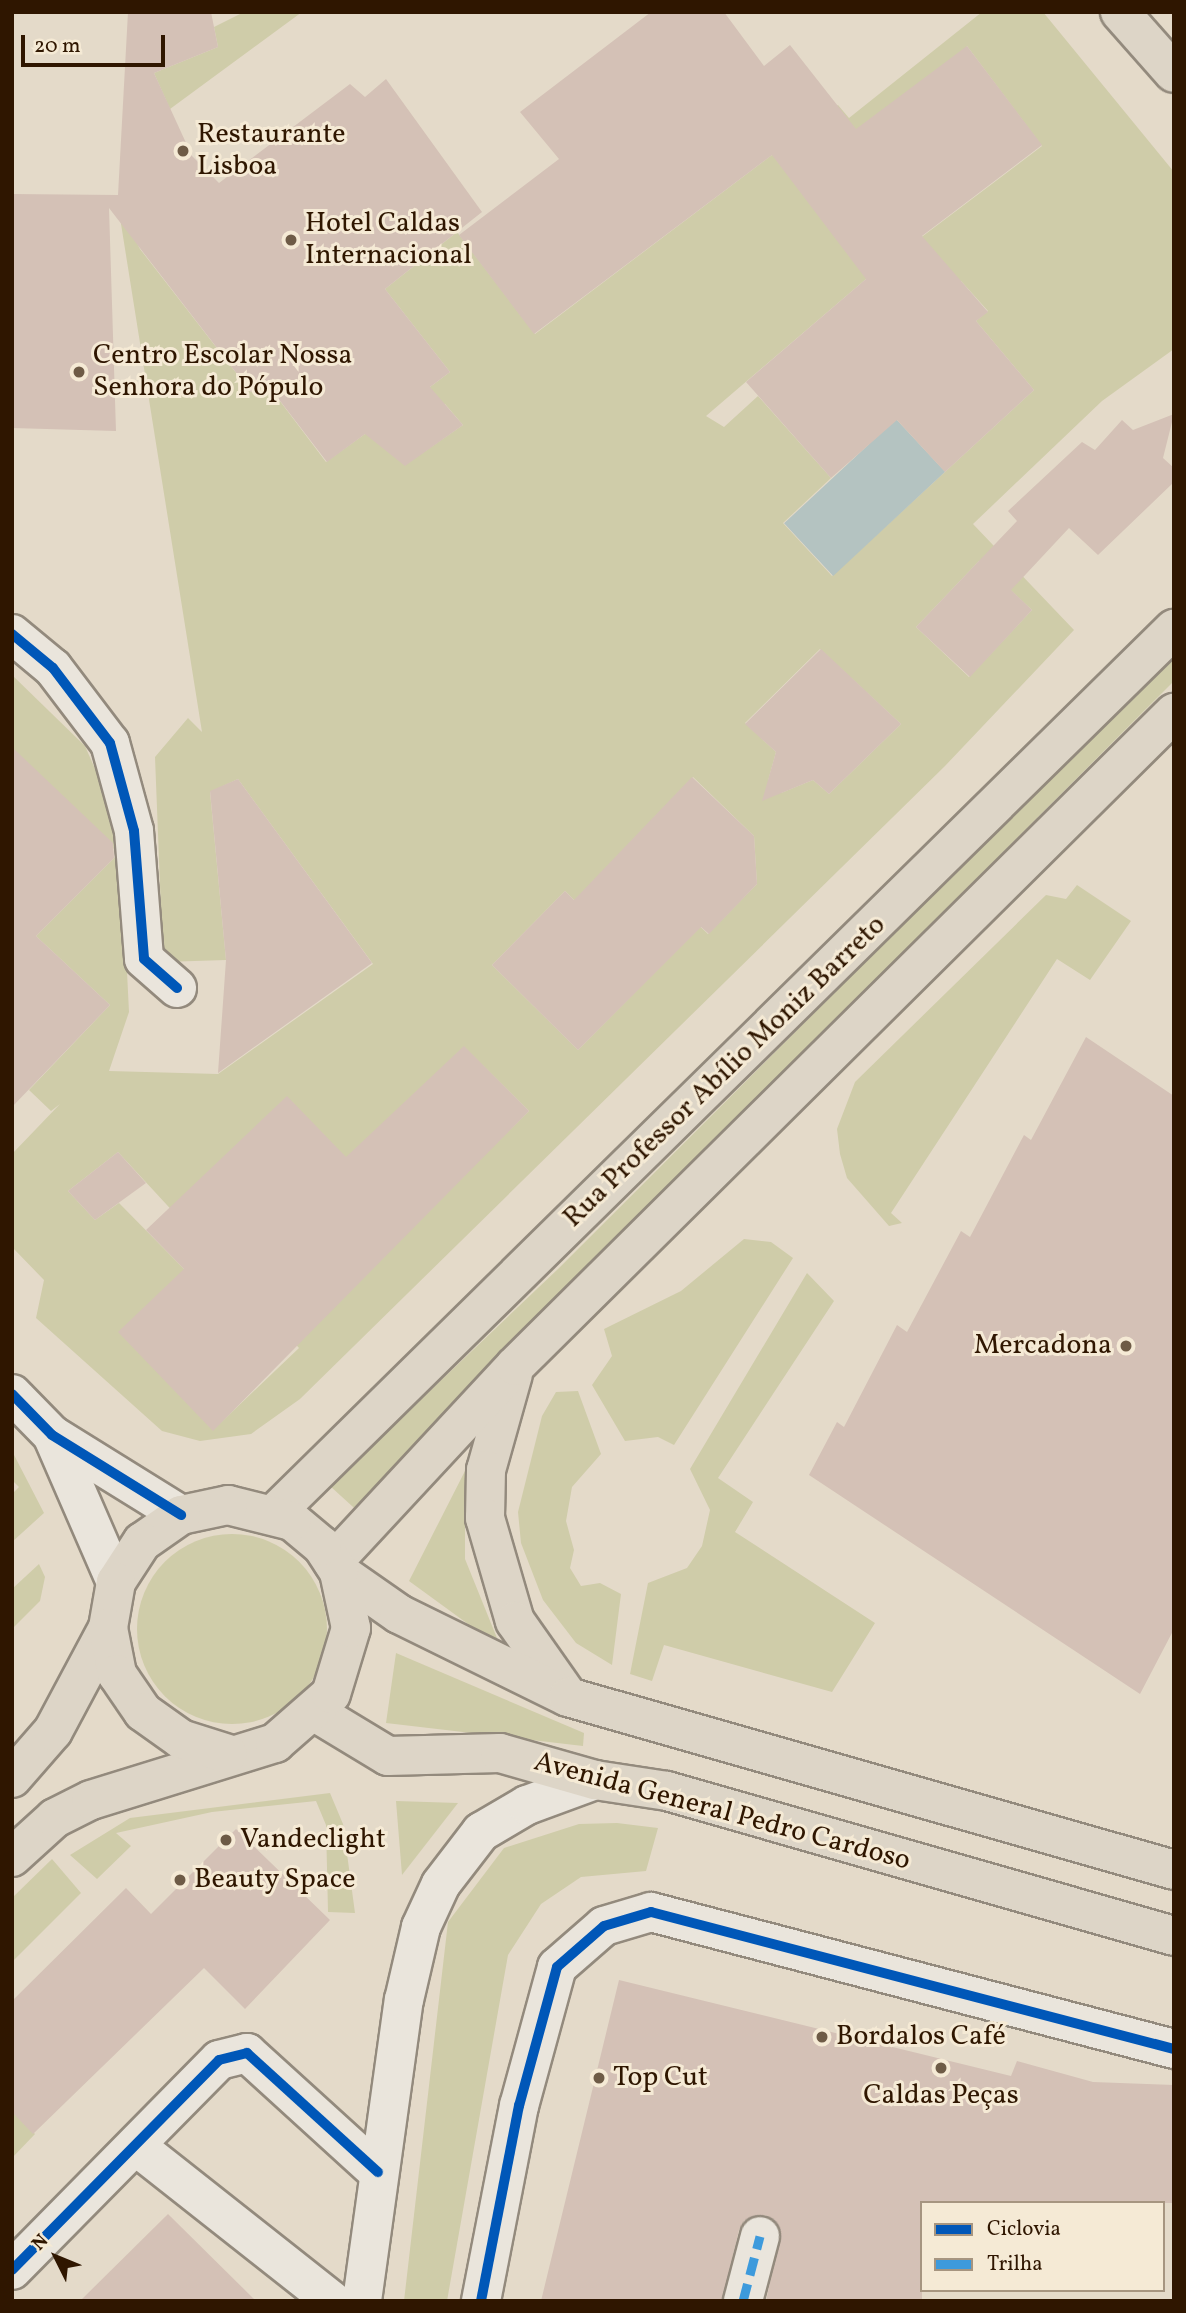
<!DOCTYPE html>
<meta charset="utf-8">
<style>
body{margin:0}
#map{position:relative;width:1186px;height:2313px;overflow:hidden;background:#e4dac9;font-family:Vollkorn,serif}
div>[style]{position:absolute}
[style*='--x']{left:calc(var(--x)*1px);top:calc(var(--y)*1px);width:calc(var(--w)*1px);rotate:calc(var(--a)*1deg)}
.green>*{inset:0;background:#cfcca9}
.round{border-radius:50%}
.water>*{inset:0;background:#b4c3c1;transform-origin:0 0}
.building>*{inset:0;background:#d4c1b6}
.roads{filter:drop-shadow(2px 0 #938a7d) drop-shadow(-2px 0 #938a7d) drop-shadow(0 2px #938a7d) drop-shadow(0 -2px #938a7d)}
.minor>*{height:38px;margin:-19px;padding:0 19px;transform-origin:19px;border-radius:19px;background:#eae5dc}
.major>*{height:38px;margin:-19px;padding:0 19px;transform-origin:19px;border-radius:19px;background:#ddd5c7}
.quiet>*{height:9px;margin-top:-4.5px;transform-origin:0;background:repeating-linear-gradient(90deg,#3d9adc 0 18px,transparent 0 27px)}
.cycleway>*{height:10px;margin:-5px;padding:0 5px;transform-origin:5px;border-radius:5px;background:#0057b8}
.dots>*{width:19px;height:19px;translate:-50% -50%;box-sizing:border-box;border:4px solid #f5ead5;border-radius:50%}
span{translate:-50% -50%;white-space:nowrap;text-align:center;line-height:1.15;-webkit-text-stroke:6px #f5ead5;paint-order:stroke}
.poi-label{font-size:28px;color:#2f1600}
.left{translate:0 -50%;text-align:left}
.right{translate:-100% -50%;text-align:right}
.street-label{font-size:28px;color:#2f1600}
.frame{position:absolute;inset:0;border:14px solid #2f1600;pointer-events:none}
.legend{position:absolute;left:920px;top:2201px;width:245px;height:91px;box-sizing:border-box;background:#f5ead5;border:2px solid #a69580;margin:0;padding:9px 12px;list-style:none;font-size:21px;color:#2f1600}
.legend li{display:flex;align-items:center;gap:14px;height:35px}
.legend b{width:35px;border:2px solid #a69580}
.north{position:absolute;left:21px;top:2222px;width:70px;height:70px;-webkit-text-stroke:5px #f5ead5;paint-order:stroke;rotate:313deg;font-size:19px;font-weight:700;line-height:28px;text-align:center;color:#2f1600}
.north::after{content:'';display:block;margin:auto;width:24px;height:32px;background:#2f1600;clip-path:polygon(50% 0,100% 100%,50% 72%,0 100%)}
.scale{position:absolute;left:21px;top:35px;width:144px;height:32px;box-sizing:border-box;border:4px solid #2f1600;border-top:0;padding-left:9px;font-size:21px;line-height:24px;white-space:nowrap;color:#2f1600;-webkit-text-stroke:5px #f5ead5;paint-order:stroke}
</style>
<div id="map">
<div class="green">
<div style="clip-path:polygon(244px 12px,302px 12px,170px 109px,154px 73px,218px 47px,214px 27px)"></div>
<div style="clip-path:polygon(evenodd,982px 12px,1043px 12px,1174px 172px,1174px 349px,1102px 401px,973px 524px,1074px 630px,945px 766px,300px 1399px,251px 1434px,200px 1441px,162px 1431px,36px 1318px,44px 1280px,12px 1247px,12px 1154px,60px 1104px,51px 1111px,29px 1090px,110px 1005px,36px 936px,121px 851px,129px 1012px,109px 1071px,218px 1074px,373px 964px,238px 779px,210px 792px,226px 960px,163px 962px,155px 757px,188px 718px,202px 732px,118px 205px,140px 249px,251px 392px,264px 380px,326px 462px,397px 411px,405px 465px,463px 425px,445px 404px,414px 399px,450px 372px,385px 289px,457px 232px,535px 334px,838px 105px,849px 118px,982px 12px,967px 46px,1042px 146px,866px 279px,967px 46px,982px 12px,866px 279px,905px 327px,961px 281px,988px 311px,976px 321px,1034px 390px,832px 576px,783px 523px,831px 478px,758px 396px,724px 427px,706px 416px,866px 279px,982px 12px,979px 561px,1032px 610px,969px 677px,916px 627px,979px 561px,982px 12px,820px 649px,901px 724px,829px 794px,813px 780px,781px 793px,768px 781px,776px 752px,745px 723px,820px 649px,982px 12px,693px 777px,754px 836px,757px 884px,708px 934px,621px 852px,693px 777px,982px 12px,565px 891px,651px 976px,578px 1050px,492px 965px,565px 891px,982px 12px,464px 1047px,529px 1111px,459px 1179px,464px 1047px,982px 12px,118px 1152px,299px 1348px,213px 1430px,184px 1269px,119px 1203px,95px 1220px,68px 1191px,118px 1152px)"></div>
<div style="clip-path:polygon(1174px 654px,1174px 681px,573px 1282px,363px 1516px,330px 1486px,558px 1269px)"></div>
<div style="clip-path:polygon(12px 675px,85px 746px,109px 801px,116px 851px,12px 749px)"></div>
<div style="clip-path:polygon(1077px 885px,1131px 921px,1090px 980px,1057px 959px,891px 1213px,902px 1223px,889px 1226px,847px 1178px,840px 1154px,837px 1129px,855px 1082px,1046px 895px,1066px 899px)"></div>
<div style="clip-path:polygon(744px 1239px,771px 1242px,793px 1258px,674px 1445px,658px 1437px,625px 1441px,592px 1385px,612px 1356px,604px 1329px,681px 1291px)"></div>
<div style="clip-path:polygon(807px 1273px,834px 1301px,718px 1478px,753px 1502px,735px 1532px,875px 1623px,832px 1692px,664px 1645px,652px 1681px,630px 1674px,648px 1583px,687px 1568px,702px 1546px,710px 1510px,690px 1469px)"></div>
<div style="clip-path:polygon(578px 1391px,601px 1454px,572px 1487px,566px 1521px,574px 1550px,570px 1568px,581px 1586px,600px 1583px,621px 1594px,612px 1665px,576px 1643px,543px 1600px,521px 1543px,518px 1512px,542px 1416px,556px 1392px)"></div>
<div style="clip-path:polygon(12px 1451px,44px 1513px,12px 1542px,12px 1494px,19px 1487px,12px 1480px)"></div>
<div style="clip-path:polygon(465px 1471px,465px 1559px,501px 1648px,409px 1581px)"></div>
<div class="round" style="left:137px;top:1534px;width:190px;height:190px"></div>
<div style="clip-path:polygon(39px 1564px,45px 1577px,40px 1601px,12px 1629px,12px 1589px)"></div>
<div style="clip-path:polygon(396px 1653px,584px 1733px,583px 1746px,386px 1723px)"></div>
<div style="clip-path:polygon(330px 1793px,343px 1824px,355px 1913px,328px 1912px,326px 1825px,316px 1801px,212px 1812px,116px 1833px,131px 1846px,97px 1879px,70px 1855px,130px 1818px)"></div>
<div style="clip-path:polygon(396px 1801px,458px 1803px,402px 1875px)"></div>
<div style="clip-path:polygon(617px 1823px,658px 1828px,646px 1871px,581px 1877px,541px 1904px,508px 1955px,447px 2301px,404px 2301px,448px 1922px,504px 1848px,579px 1824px)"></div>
<div style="clip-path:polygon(52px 1859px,81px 1893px,12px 1962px,12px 1898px)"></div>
<div style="clip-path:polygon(12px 2111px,35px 2134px,12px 2158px)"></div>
</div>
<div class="water">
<div style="left:896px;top:419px;width:72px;height:153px;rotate:47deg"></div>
</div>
<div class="building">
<div style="clip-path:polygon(128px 12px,211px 12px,218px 47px,154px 73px,192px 156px,219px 183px,350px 84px,365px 97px,386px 79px,482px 212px,385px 289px,450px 372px,430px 387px,463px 425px,405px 466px,365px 434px,327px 462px,264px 380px,251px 392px,109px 208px,116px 431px,12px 428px,12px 194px,118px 195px)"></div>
<div style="clip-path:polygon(651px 12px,724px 12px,764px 66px,790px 45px,856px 129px,967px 46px,1042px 145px,922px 236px,988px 312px,976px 321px,1034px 390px,945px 472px,897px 420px,831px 478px,746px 382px,866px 279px,772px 155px,534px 334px,459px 235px,559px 159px,520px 112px)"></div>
<div style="clip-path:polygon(1174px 414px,1163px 458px,1174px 468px,1174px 482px,1098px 555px,1069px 528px,1011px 590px,1032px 610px,970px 677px,916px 627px,1017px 521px,1008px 511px,1082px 442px,1095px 450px,1122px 420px,1133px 430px)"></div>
<div style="clip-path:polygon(821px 649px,901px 724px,829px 794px,813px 780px,762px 801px,776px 752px,745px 724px)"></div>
<div style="clip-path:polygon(12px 747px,113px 843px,114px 858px,36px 936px,110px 1005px,12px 1107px)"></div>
<div style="clip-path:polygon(692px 777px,754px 836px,757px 884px,709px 934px,701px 927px,578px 1050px,492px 965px,565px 891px,574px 900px)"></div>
<div style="clip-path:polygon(238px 779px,372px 963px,218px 1073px,226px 960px,210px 791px)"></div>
<div style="clip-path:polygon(1086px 1037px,1174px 1096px,1174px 1629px,1140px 1694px,809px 1475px,837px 1422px,844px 1427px,897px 1325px,907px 1332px,961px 1231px,970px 1237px,1024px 1135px,1031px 1140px)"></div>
<div style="clip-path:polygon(464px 1046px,529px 1111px,213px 1431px,118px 1332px,184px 1269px,146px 1230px,287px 1096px,346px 1157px)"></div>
<div style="clip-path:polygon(118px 1152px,146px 1183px,95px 1220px,68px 1191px)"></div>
<div style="clip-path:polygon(236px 1829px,330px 1920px,245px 2009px,204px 1968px,33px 2134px,12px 2112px,12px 2001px,126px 1888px,151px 1914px)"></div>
<div style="clip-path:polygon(619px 1980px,1011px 2076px,1017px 2061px,1093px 2082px,1174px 2085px,1174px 2203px,922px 2203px,922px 2301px,766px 2301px,781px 2231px,765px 2215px,745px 2220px,739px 2230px,722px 2301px,541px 2301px)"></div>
<div style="clip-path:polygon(168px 2214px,256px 2301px,80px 2301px)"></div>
</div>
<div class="roads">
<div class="minor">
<div style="--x:12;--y:634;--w:53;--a:39.7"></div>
<div style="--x:53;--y:668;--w:94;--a:52.8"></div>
<div style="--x:110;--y:743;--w:91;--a:74.7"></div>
<div style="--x:134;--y:831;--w:128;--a:85.5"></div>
<div style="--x:144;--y:959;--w:44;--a:41.3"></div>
<div style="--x:12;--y:1394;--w:57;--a:45.7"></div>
<div style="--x:52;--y:1435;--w:152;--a:31.8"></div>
<div style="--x:52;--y:1435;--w:160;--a:66.5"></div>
<div style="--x:136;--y:2146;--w:250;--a:38.3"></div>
<div style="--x:12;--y:2270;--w:295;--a:-45.4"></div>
<div style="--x:219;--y:2060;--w:29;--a:-14"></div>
<div style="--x:247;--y:2053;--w:177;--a:42.3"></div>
<div style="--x:362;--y:2301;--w:304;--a:-82.1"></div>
<div style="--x:404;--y:2000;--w:75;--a:-76.9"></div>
<div style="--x:421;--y:1927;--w:47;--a:-65.1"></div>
<div style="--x:441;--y:1884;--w:66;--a:-52.4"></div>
<div style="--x:481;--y:1832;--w:53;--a:-30.4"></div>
<div style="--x:527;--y:1805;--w:72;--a:-20.2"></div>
<div style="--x:481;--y:2301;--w:199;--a:-79"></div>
<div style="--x:519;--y:2106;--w:144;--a:-74.7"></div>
<div style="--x:557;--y:1967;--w:62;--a:-41.1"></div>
<div style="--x:604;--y:1926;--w:49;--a:-16.6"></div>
<div style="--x:651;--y:1912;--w:541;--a:14.68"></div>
<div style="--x:743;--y:2301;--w:67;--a:-75.3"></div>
</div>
<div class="major">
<div style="--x:1120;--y:12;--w:81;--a:48.5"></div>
<div style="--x:513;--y:1374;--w:100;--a:105.7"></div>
<div style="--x:486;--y:1470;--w:48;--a:91.2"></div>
<div style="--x:485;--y:1518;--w:107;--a:73.8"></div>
<div style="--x:515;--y:1621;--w:90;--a:54.9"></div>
<div style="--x:275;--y:1513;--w:1261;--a:-44.52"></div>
<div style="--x:333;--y:1562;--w:267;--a:-47.1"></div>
<div style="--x:515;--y:1366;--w:928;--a:-44.74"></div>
<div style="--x:339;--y:1572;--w:73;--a:35"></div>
<div style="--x:399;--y:1614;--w:188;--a:26.2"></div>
<div style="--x:568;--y:1697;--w:630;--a:15.93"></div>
<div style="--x:315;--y:1712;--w:85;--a:31.1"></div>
<div style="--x:388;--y:1756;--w:112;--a:-1.5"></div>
<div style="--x:500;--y:1753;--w:99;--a:15.9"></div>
<div style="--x:595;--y:1780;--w:73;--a:8.7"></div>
<div style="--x:667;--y:1791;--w:527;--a:15.96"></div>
<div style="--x:12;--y:1778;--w:62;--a:-48.9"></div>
<div style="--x:53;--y:1731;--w:117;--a:-61.9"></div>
<div style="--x:12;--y:1857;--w:58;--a:-42.2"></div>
<div style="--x:55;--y:1818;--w:40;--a:-26.6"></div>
<div style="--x:91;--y:1800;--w:193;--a:-17.2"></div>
<div style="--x:275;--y:1743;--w:74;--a:-41.2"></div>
<div style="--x:331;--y:1694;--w:69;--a:-73.1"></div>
<div style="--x:351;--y:1628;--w:57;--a:-102.1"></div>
<div style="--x:339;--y:1572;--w:31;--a:-123"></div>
<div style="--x:322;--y:1546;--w:39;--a:-140"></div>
<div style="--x:292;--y:1521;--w:66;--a:-166"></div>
<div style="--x:228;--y:1505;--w:48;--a:168"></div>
<div style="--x:181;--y:1515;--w:47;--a:145.3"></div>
<div style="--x:142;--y:1542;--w:48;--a:123"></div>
<div style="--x:116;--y:1582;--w:47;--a:99.9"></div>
<div style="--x:108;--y:1628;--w:47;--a:78.9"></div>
<div style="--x:117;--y:1674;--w:46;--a:55.6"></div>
<div style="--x:143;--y:1712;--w:47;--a:35.4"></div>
<div style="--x:181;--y:1739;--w:49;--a:17.7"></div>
</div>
</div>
<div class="quiet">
<div style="--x:743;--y:2301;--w:67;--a:-75.3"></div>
</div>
<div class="cycleway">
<div style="--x:12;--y:634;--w:53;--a:39.7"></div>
<div style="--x:53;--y:668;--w:94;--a:52.8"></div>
<div style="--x:110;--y:743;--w:91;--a:74.7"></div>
<div style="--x:134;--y:831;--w:128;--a:85.5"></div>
<div style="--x:144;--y:959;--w:44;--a:41.3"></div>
<div style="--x:12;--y:1394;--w:57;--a:45.7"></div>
<div style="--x:52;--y:1435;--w:152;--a:31.8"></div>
<div style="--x:12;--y:2270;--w:295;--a:-45.4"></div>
<div style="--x:219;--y:2060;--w:29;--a:-14"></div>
<div style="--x:247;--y:2053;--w:177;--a:42.3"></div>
<div style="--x:481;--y:2301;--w:199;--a:-79"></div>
<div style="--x:519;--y:2106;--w:144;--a:-74.7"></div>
<div style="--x:557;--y:1967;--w:62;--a:-41.1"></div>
<div style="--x:604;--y:1926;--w:49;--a:-16.6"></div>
<div style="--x:651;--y:1912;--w:541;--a:14.68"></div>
</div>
<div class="dots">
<div style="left:183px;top:151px;background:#6e5b46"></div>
<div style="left:291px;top:240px;background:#6e5b46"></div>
<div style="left:79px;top:372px;background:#6e5b46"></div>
<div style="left:1126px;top:1346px;background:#6e5b46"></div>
<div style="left:226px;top:1840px;background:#6e5b46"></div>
<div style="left:180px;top:1880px;background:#6e5b46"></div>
<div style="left:822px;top:2037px;background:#6e5b46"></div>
<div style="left:941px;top:2068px;background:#6e5b46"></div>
<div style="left:599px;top:2078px;background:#6e5b46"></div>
</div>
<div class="poi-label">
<span class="left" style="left:197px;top:151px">Restaurante<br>Lisboa</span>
<span class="left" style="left:305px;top:240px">Hotel Caldas<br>Internacional</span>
<span class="left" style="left:93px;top:372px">Centro Escolar Nossa<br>Senhora do Pópulo</span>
<span class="right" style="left:1112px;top:1346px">Mercadona</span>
<span class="left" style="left:240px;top:1840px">Vandeclight</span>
<span class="left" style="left:194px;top:1880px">Beauty Space</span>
<span class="left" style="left:836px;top:2037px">Bordalos Café</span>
<span class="left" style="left:613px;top:2078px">Top Cut</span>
<span style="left:941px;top:2096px">Caldas Peças</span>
</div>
<div class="street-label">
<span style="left:725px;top:1072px;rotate:-44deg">Rua Professor Abílio Moniz Barreto</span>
<span style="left:722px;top:1812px;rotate:15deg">Avenida General Pedro Cardoso</span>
</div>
<div class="frame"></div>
<ul class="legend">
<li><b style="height:9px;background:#0057b8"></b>Ciclovia</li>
<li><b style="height:9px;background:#3d9adc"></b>Trilha</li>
</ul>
<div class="north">N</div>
<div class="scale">20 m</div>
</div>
